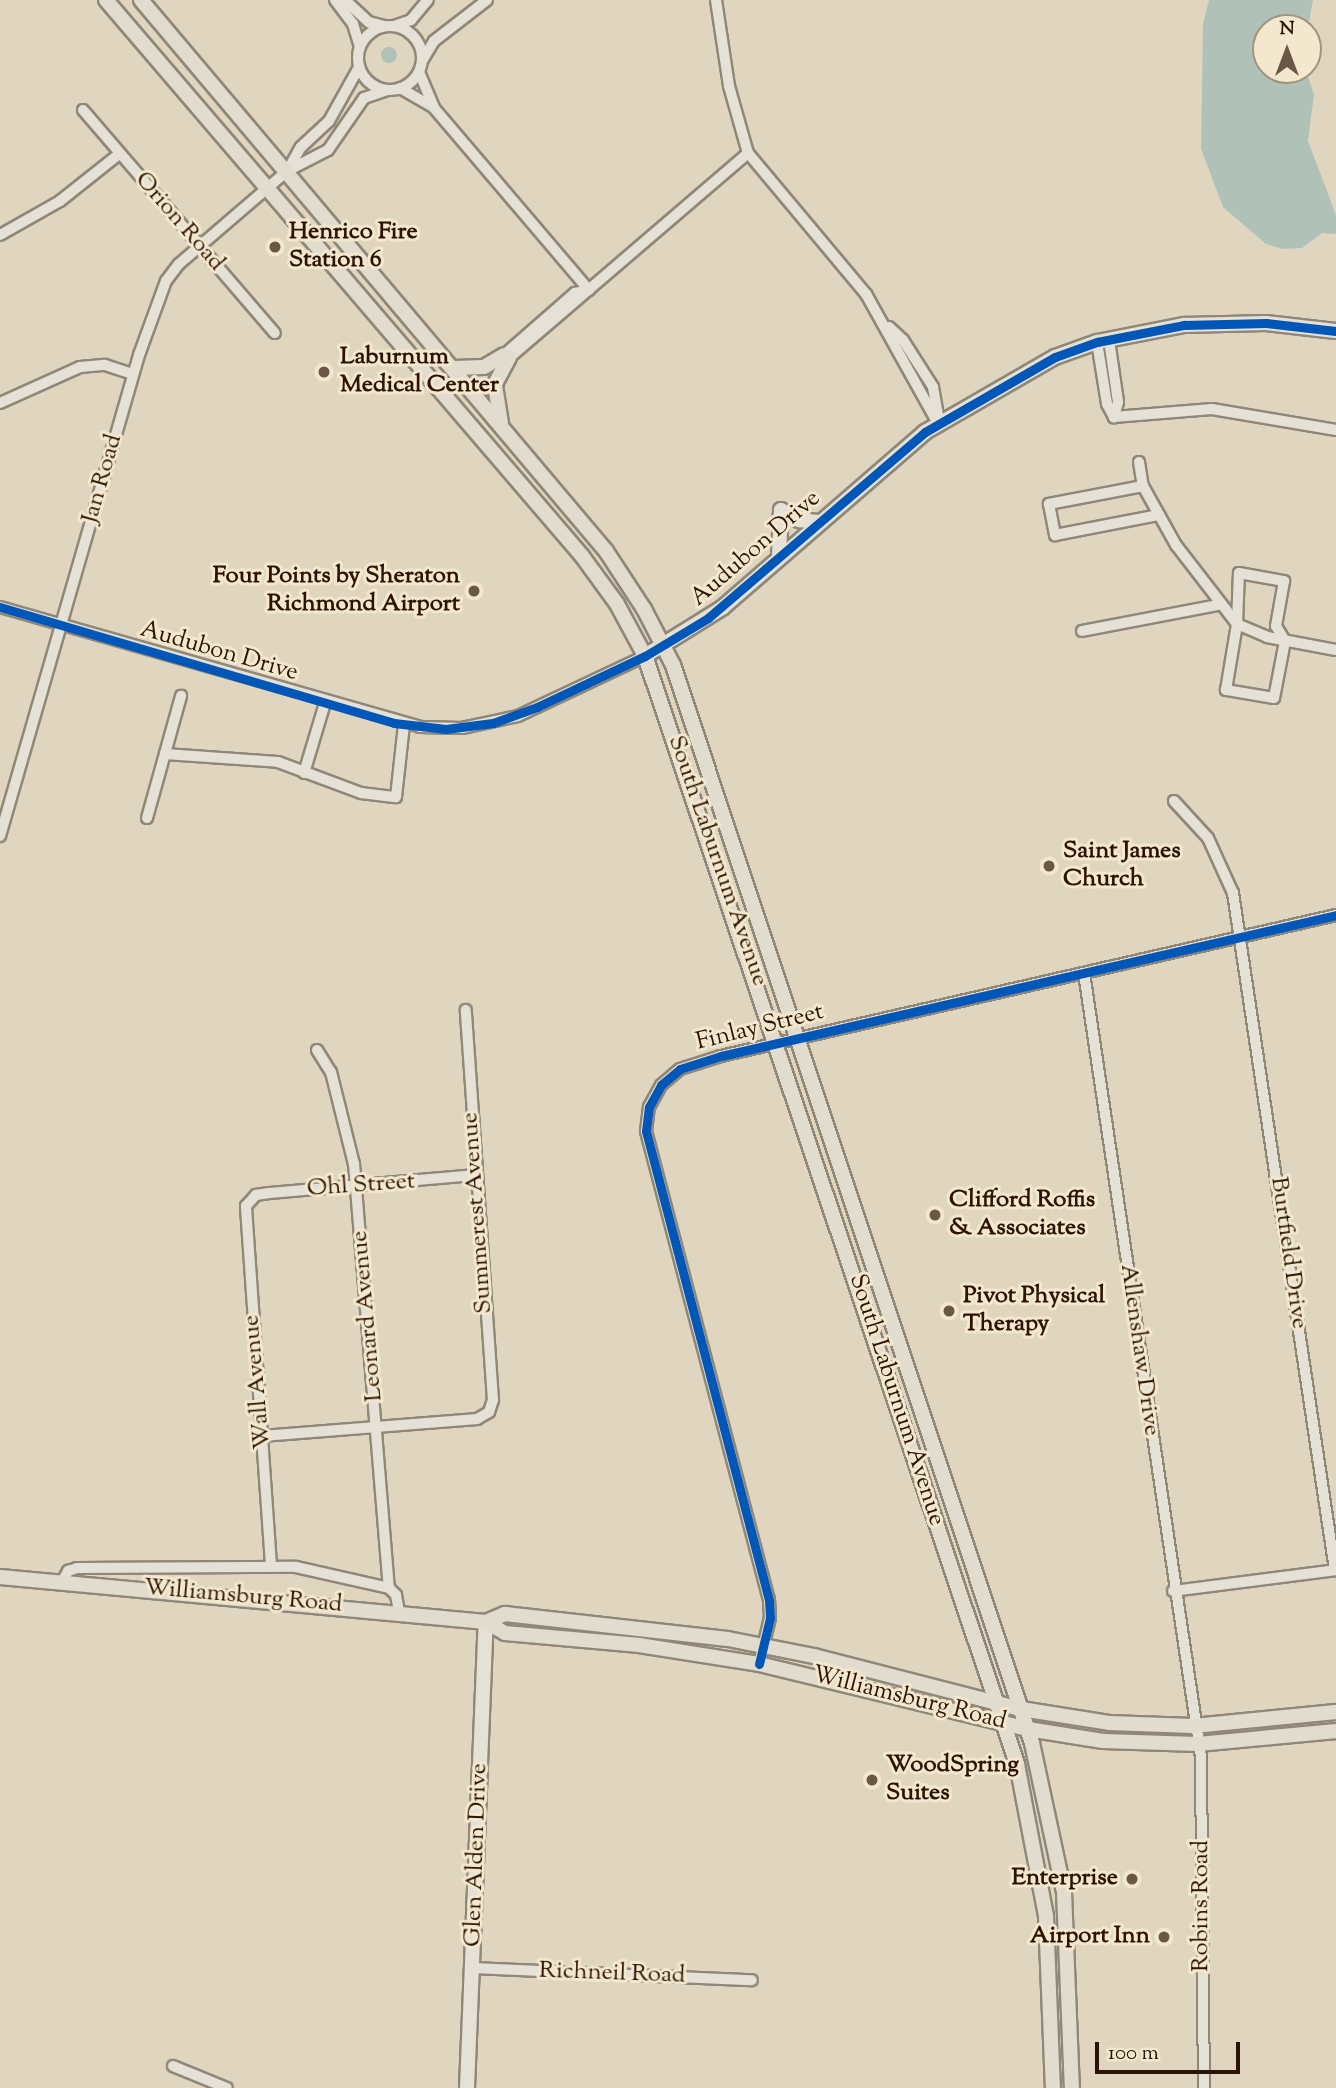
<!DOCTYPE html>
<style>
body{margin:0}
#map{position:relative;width:1336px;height:2088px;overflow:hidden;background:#e0d6c0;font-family:"Sorts Mill Goudy",serif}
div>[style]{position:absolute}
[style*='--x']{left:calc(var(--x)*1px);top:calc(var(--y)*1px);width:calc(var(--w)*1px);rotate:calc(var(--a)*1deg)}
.water>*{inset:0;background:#b0c2b8}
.round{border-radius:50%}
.roads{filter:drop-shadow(2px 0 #908778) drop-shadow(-2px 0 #908778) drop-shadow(0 2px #908778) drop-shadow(0 -2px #908778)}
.street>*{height:10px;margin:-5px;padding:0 5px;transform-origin:5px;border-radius:5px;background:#e6e1d6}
.street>.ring{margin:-5px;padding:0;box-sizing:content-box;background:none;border:10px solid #e6e1d6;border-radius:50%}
.secondary>*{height:14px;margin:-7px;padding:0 7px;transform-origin:7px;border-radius:7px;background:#e6e1d6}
.primary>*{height:14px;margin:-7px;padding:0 7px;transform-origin:7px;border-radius:7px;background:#e2dccf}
.cycleway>*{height:9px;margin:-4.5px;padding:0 4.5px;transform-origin:4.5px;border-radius:4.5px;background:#0057b8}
.dots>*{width:19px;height:19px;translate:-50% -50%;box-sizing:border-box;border:4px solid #f3e8ce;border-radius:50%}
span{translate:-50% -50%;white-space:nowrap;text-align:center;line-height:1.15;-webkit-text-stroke:6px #f3e8ce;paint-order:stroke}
.street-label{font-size:24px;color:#2c1305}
.poi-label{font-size:24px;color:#2c1305;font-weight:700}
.left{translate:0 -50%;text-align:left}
.right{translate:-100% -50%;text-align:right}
.north{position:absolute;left:1252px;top:14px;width:70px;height:70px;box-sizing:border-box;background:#f3e8ce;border:2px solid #a3937e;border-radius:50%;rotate:0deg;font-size:19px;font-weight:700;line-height:28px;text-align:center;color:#2c1305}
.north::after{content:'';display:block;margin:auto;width:24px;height:32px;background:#6b5746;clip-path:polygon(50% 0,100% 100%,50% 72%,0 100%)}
.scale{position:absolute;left:1095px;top:2042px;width:145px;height:32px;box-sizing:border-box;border:4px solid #2c1305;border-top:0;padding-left:9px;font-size:21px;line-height:24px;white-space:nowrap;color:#2c1305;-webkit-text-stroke:5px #f3e8ce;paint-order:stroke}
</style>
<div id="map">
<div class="water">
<div style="clip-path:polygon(1209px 0,1313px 0,1308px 28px,1266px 28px,1266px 70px,1306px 70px,1314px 95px,1308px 141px,1336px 215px,1336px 234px,1322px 233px,1302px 248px,1283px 249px,1266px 244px,1223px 207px,1201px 149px,1203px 24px)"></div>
<div class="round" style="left:381px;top:47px;width:16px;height:16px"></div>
</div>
<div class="roads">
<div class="street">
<div style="--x:335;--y:0;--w:30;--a:53"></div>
<div style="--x:353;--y:24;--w:24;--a:73"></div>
<div style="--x:345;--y:0;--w:33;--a:43"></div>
<div style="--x:369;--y:22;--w:16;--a:15"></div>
<div style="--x:716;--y:0;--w:87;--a:81.4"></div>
<div style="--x:729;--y:86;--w:70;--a:74.2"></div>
<div style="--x:748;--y:153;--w:184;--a:50.1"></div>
<div style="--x:866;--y:294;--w:150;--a:60.9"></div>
<div style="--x:394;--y:26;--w:18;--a:-19"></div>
<div style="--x:411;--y:20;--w:26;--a:-50"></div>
<div class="ring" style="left:358px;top:26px;width:54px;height:54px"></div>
<div style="--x:422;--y:61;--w:23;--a:-59"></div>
<div style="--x:434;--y:41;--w:67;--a:-37.7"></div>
<div style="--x:419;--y:72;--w:39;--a:67"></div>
<div style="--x:434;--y:108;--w:239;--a:49.6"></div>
<div style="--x:400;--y:88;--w:38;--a:30"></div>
<div style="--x:83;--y:110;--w:294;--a:49.3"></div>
<div style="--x:288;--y:170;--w:26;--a:-61"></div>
<div style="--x:301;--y:147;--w:38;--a:-43"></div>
<div style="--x:329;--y:121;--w:62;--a:-60.9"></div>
<div style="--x:0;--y:235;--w:69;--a:-29.5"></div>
<div style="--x:60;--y:201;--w:75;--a:-38.5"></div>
<div style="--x:889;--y:327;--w:19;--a:43"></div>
<div style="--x:903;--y:340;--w:56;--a:57.4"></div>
<div style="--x:933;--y:387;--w:29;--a:80"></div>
<div style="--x:1109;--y:340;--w:63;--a:81.7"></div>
<div style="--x:1118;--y:402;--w:16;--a:105"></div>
<div style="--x:1097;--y:342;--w:63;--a:80.8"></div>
<div style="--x:1107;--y:404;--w:15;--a:62"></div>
<div style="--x:505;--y:354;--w:93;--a:-41.1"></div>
<div style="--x:575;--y:293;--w:14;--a:-12"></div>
<div style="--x:509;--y:358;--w:315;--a:-40.6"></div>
<div style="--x:0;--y:403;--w:88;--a:-24.2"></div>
<div style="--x:80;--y:367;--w:25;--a:-5"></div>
<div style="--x:105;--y:365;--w:29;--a:18"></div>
<div style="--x:1114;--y:417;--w:98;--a:-4.7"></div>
<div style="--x:1212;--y:409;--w:126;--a:9.6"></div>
<div style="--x:1139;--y:462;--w:24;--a:81"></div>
<div style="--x:1143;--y:486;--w:68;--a:60.8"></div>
<div style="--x:1176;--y:545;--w:100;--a:52.3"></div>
<div style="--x:1237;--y:624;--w:33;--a:23"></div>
<div style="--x:1267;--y:637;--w:70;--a:10.7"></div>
<div style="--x:1143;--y:486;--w:96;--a:169.2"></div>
<div style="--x:1049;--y:504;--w:32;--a:79"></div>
<div style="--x:1055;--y:535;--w:106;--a:-10.9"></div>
<div style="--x:1239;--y:573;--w:46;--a:10.1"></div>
<div style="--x:1284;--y:581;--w:46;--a:100.1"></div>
<div style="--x:1276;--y:626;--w:17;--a:59"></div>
<div style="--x:1285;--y:641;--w:58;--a:100.9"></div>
<div style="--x:1274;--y:698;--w:49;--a:-170.5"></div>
<div style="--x:1226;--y:690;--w:67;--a:-80.5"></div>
<div style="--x:1237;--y:624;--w:51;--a:-87.8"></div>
<div style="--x:0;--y:607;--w:437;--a:15.9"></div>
<div style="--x:420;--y:727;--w:42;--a:1.4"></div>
<div style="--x:462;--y:728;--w:57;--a:-12.1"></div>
<div style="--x:518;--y:716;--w:140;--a:-25.3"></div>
<div style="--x:1082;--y:631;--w:138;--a:-10.8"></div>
<div style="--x:165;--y:754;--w:113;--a:4"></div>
<div style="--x:278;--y:762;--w:89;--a:20.5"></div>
<div style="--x:361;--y:793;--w:35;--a:7"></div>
<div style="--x:396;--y:797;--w:72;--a:-83.7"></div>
<div style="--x:304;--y:773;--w:73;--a:-73.3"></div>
<div style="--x:1174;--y:801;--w:50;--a:47.4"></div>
<div style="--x:1208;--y:838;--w:60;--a:65.6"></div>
<div style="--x:1233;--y:893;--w:685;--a:81.43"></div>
<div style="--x:147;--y:818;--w:127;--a:-74.4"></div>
<div style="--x:0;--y:836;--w:501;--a:-73.88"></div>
<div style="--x:139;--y:355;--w:79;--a:-70"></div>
<div style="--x:166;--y:281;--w:21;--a:-53"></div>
<div style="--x:179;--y:264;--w:143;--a:-40.7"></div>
<div style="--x:287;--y:171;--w:46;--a:-27.1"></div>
<div style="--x:328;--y:150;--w:63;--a:-55.3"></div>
<div style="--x:364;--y:98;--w:24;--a:-19"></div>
<div style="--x:1084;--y:973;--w:793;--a:81.51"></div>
<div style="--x:1201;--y:1757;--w:331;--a:89.5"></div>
<div style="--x:317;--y:1050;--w:26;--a:58"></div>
<div style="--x:331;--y:1072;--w:95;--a:76"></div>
<div style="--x:354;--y:1164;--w:425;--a:85.3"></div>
<div style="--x:262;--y:1436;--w:216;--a:-4.5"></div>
<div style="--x:477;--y:1419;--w:14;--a:-30"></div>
<div style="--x:489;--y:1412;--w:13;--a:-72"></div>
<div style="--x:493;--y:1400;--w:391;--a:-94"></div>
<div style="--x:271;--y:1565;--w:360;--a:-94"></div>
<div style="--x:246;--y:1206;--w:15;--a:-48"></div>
<div style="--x:256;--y:1195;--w:13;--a:-9"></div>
<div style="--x:269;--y:1193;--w:206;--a:-5"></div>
<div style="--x:62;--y:1582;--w:13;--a:-61"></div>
<div style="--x:68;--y:1571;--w:9;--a:-18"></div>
<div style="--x:77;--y:1568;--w:219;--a:-0.3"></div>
<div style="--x:296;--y:1567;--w:95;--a:12.7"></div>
<div style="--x:389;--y:1588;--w:10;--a:45"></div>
<div style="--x:396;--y:1595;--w:17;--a:80"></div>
<div style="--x:1173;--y:1591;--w:164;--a:-7.3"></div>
<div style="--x:759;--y:1664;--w:47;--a:-76.6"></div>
<div style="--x:770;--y:1618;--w:18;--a:-93"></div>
<div style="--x:769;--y:1600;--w:485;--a:-104.7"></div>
<div style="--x:646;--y:1131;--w:24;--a:-83"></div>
<div style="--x:649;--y:1107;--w:25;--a:-61"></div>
<div style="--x:661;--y:1085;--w:25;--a:-40"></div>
<div style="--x:680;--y:1069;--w:43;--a:-17.6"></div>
<div style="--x:721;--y:1056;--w:631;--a:-12.91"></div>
<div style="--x:472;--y:1968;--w:280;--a:2.5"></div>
<div style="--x:173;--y:2066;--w:58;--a:22.2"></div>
</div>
<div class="secondary">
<div style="--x:781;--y:510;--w:21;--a:29"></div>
<div style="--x:799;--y:520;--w:19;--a:6"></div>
<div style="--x:779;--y:556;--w:46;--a:-87.5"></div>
<div style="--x:645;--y:656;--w:91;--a:-31.9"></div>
<div style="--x:722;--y:608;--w:269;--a:-40.9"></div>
<div style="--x:925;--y:432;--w:150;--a:-30"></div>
<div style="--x:1055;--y:357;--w:45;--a:-19.7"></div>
<div style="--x:1097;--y:342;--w:89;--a:-11.1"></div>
<div style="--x:1184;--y:325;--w:82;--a:-1.4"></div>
<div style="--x:1266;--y:323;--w:70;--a:6.5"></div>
<div style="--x:467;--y:2088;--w:466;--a:-87.7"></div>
</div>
<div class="primary">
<div style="--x:106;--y:0;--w:732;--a:49.43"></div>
<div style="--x:582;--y:556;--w:59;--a:53.9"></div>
<div style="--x:617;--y:604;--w:59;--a:61.7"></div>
<div style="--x:645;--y:656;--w:1169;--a:71.44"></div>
<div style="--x:1017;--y:1764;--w:155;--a:79.2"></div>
<div style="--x:1046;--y:1916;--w:172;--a:87.7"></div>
<div style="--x:141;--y:0;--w:721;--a:49.84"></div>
<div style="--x:606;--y:551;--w:69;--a:56.8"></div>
<div style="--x:644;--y:609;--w:63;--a:62.6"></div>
<div style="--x:673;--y:665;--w:1136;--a:71.58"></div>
<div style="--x:1032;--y:1743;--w:152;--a:77.9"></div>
<div style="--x:1064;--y:1892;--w:196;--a:87.7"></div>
<div style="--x:454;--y:368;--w:30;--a:-2"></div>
<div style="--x:484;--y:367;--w:23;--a:-31"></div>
<div style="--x:501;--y:423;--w:39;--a:-99"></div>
<div style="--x:495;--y:384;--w:30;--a:-62"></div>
<div style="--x:0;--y:1577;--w:488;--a:5.3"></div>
<div style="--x:486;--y:1622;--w:22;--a:30"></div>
<div style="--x:505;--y:1633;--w:135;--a:5.1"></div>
<div style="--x:639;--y:1645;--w:121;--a:9"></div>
<div style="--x:759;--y:1664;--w:277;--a:13.6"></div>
<div style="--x:1028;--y:1729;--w:76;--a:9.1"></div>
<div style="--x:1103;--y:1741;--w:95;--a:1.8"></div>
<div style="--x:1198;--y:1744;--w:139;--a:-5.4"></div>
<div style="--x:486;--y:1622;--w:21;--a:-23"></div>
<div style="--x:505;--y:1614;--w:224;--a:6.4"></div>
<div style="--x:728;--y:1639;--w:88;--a:11.2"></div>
<div style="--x:814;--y:1656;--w:214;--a:14.4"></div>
<div style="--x:1021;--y:1709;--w:89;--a:9"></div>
<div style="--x:1109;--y:1723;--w:84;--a:2"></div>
<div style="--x:1193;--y:1726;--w:144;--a:-5.6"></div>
</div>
</div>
<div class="cycleway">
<div style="--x:0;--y:607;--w:411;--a:16.4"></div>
<div style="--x:394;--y:723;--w:52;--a:6.6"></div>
<div style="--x:446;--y:729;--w:47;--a:-7.3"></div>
<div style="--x:493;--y:723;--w:47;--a:-20"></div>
<div style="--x:537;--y:707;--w:119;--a:-25.3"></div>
<div style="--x:645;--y:656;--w:74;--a:-31.1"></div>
<div style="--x:708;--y:618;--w:286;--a:-40.6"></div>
<div style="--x:925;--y:432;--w:150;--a:-30"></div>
<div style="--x:1055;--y:357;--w:45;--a:-19.7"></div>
<div style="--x:1097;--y:342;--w:89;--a:-11.1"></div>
<div style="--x:1184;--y:325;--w:82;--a:-1.4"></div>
<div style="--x:1266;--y:323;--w:70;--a:6.5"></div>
<div style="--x:759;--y:1664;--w:47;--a:-76.6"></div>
<div style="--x:770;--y:1618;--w:18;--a:-93"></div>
<div style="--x:769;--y:1600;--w:485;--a:-104.7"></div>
<div style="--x:646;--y:1131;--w:24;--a:-83"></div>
<div style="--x:649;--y:1107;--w:25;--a:-61"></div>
<div style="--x:661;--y:1085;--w:25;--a:-40"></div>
<div style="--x:680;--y:1069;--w:43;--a:-17.6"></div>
<div style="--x:721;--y:1056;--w:631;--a:-12.91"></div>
</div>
<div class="dots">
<div style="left:275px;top:247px;background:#6b5746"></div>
<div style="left:324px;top:372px;background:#6b5746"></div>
<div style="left:474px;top:591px;background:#6b5746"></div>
<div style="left:1049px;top:866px;background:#6b5746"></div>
<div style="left:935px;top:1215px;background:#6b5746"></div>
<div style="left:949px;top:1311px;background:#6b5746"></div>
<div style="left:872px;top:1780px;background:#6b5746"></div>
<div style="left:1132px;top:1879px;background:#6b5746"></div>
<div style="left:1164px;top:1937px;background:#6b5746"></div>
</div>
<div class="street-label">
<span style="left:179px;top:222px;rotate:49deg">Orion Road</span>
<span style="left:103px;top:479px;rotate:-74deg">Jan Road</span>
<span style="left:756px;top:549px;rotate:-41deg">Audubon Drive</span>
<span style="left:219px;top:652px;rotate:16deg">Audubon Drive</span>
<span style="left:717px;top:861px;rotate:71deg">South Laburnum Avenue</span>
<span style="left:760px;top:1028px;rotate:-14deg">Finlay Street</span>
<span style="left:361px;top:1186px;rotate:-4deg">Ohl Street</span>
<span style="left:478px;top:1213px;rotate:-94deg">Summerest Avenue</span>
<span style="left:1288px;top:1253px;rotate:82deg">Burtfield Drive</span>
<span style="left:368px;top:1316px;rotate:-95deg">Leonard Avenue</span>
<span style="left:1139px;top:1350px;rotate:82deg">Allenshaw Drive</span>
<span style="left:258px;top:1382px;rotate:-95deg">Wall Avenue</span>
<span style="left:896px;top:1400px;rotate:72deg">South Laburnum Avenue</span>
<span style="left:243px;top:1597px;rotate:5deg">Williamsburg Road</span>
<span style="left:909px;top:1699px;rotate:14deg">Williamsburg Road</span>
<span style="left:477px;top:1855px;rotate:-88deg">Glen Alden Drive</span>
<span style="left:1202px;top:1906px;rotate:-90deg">Robins Road</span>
<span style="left:612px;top:1974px;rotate:2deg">Richneil Road</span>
</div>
<div class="poi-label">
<span class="left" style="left:289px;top:247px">Henrico Fire<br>Station 6</span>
<span class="left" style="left:340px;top:372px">Laburnum<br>Medical Center</span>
<span class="right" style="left:460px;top:591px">Four Points by Sheraton<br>Richmond Airport</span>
<span class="left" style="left:1063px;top:866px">Saint James<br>Church</span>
<span class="left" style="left:949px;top:1215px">Clifford Roffis<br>&amp; Associates</span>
<span class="left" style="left:963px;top:1311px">Pivot Physical<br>Therapy</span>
<span class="left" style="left:886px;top:1780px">WoodSpring<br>Suites</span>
<span class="right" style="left:1118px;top:1879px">Enterprise</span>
<span class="right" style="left:1150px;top:1937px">Airport Inn</span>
</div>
<div class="north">N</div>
<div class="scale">100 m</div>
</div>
